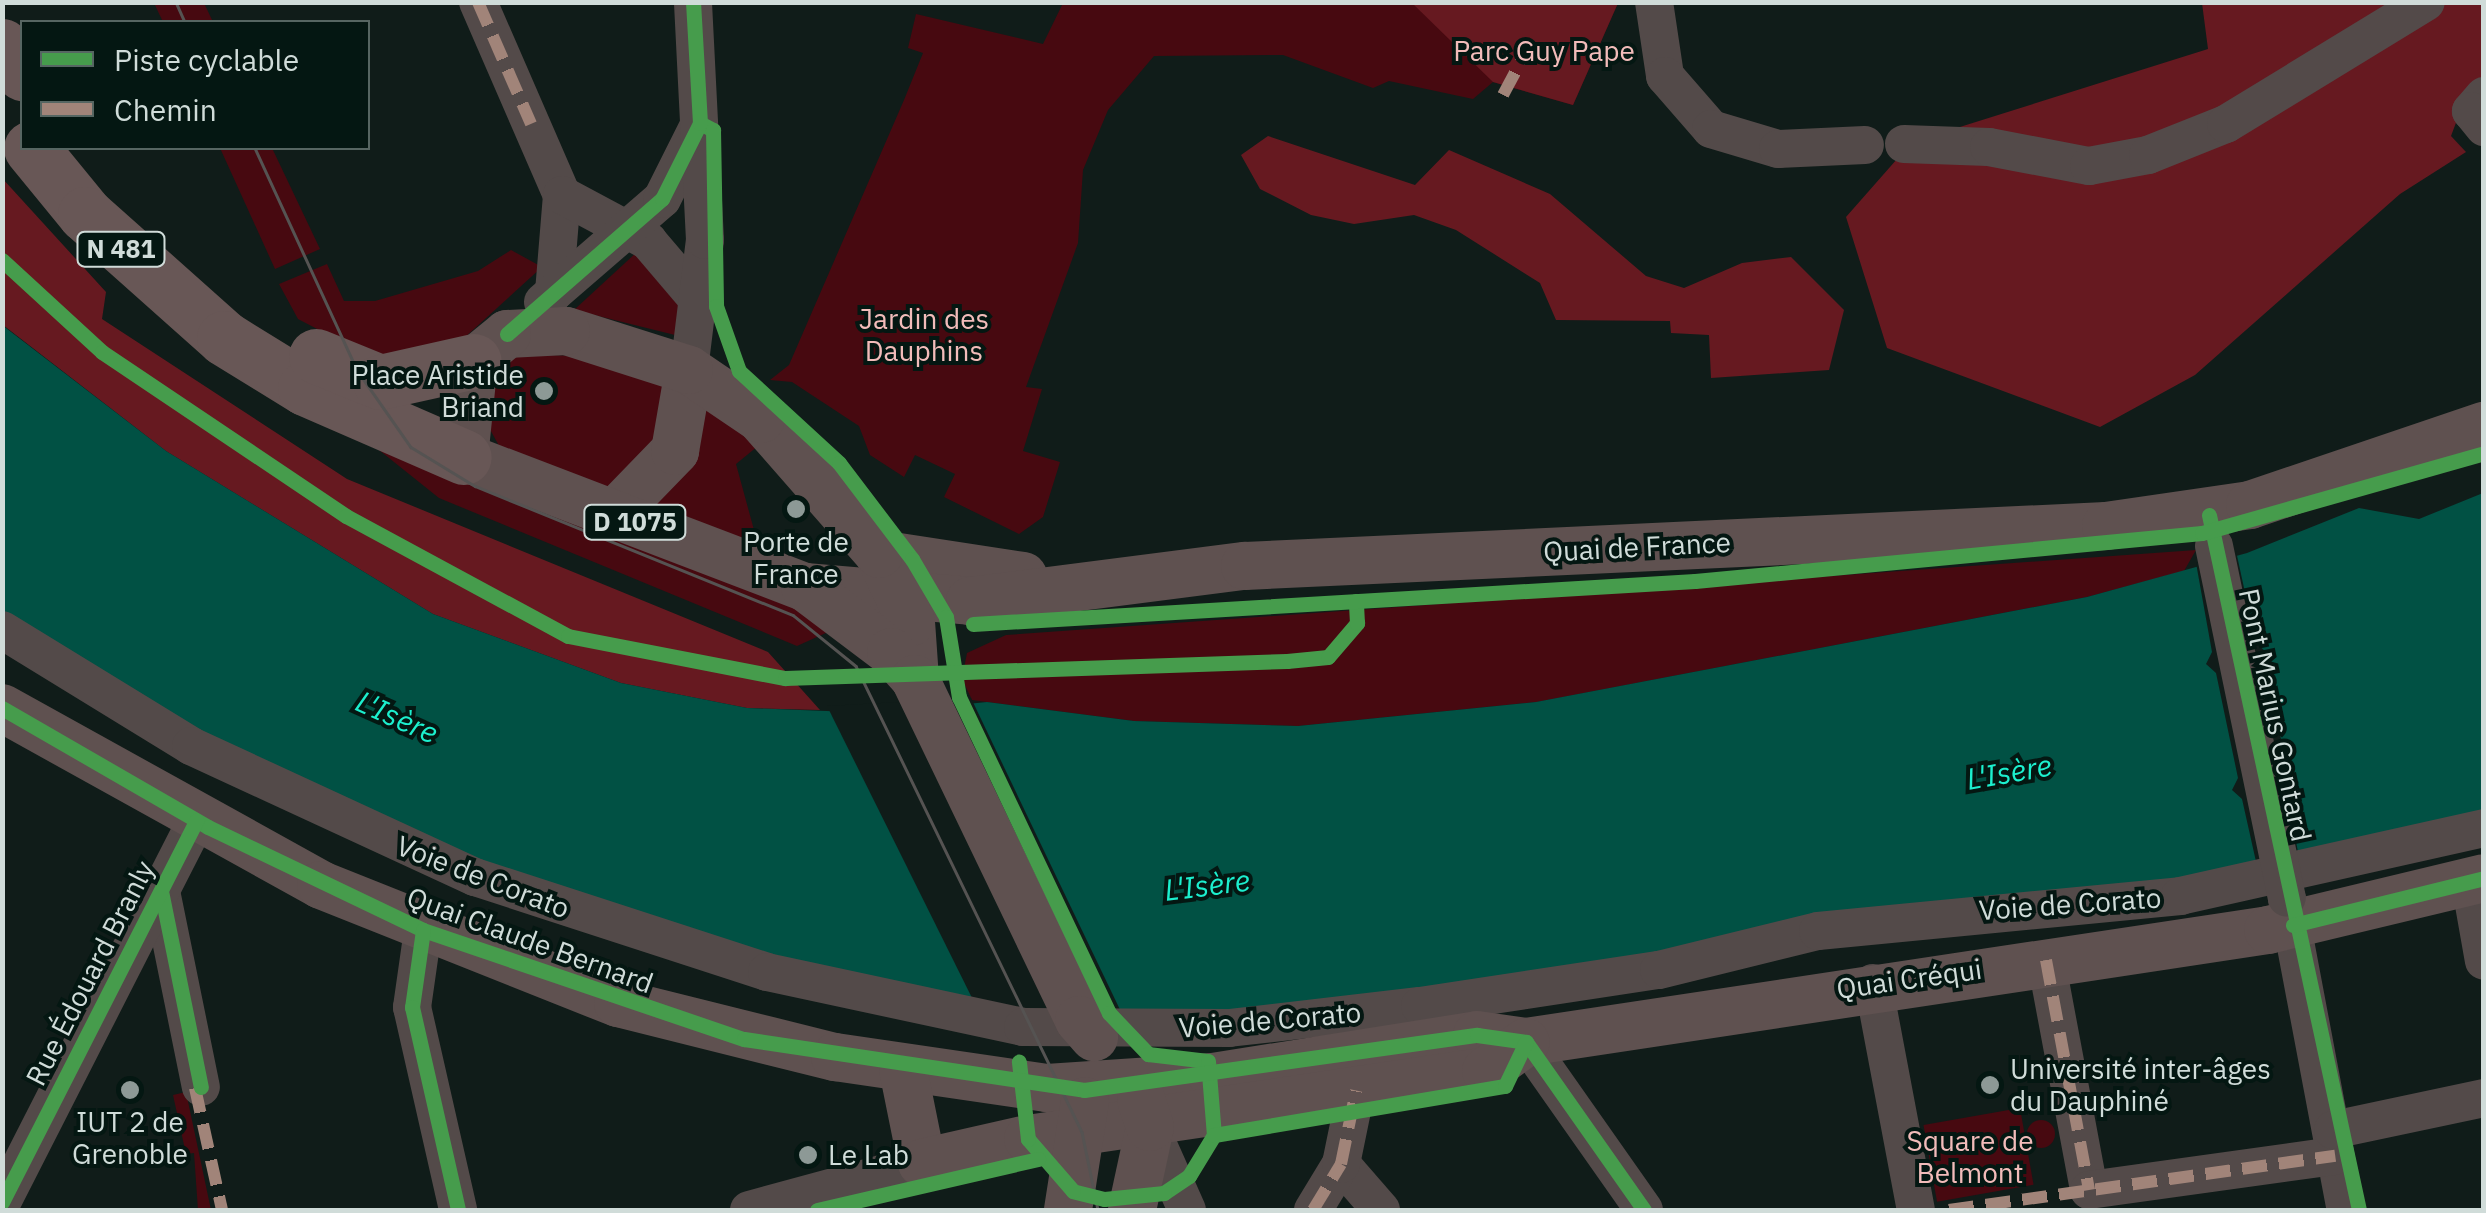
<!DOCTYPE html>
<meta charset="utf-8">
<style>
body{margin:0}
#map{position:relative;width:2486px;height:1213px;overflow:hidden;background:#101c19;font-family:"IBM Plex Sans",sans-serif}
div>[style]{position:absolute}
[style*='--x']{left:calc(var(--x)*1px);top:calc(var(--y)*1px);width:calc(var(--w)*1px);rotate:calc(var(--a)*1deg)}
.green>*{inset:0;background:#470910;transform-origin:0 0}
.round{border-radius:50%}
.forest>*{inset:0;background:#661920}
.water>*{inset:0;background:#015144}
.pier>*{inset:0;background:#101c19}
.minor>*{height:38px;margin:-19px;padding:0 19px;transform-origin:19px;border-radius:19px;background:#534a49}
.major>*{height:48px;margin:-24px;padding:0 24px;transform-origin:24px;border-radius:24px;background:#5f5150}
.highway>*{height:55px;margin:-27.5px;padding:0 27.5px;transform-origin:27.5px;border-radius:27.5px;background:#685756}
.tram>*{height:2.5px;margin:-1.25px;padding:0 1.25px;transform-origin:1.25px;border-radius:1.25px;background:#555352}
.minor-bridge>*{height:38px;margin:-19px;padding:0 19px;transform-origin:19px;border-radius:19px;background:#534a49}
.major-bridge>*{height:48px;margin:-24px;padding:0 24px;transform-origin:24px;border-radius:24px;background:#5f5150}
.quiet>*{height:12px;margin-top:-6px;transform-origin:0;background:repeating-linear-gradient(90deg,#a18479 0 25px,transparent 0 37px)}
.cycleway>*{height:15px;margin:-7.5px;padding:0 7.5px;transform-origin:7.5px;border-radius:7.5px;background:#469c4c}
.dots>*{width:28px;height:28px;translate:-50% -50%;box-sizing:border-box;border:5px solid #041712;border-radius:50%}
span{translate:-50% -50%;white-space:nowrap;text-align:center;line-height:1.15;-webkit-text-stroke:8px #041712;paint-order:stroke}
.shield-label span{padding:2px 8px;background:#041712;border:2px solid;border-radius:8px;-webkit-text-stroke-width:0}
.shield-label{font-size:25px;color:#d0dcd9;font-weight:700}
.park-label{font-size:28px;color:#f2bcba}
.poi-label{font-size:28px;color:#d0dcd9}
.right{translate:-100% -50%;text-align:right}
.left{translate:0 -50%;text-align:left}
.street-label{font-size:28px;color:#d0dcd9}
.water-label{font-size:30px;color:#1cefce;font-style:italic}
.frame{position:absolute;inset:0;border:5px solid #d0dcd9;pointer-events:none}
.legend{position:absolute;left:20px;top:20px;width:350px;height:130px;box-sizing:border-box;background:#041712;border:2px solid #566662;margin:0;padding:12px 18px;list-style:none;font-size:30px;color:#d0dcd9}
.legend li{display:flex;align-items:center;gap:20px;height:50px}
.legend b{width:50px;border:2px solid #566662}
</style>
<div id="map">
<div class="green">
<div style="clip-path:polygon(1385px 2px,1618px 3px,1573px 105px,1493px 82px,1473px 99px,1389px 81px,1373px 88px,1283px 55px,1154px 56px,1108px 110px,1083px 170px,1078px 243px,1026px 387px,1042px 389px,1023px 451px,1060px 462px,1043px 517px,1019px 534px,944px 497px,955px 474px,915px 455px,904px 477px,870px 455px,859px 426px,792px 382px,770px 380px,789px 365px,904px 100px,923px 53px,908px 48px,916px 14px,1043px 44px,1063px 3px)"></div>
<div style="clip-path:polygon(154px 3px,204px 3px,213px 22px,163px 22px)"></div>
<div style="clip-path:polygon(220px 148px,272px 148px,320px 249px,275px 269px)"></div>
<div style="clip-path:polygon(511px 250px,542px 267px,452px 349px,371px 357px,298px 319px,279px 284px,327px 264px,344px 301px,375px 301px,478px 271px)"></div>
<div style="clip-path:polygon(638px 251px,678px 282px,679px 336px,574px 310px)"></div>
<div style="clip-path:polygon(516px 354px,580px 356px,667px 387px,664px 436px,622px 485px,597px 490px,504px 455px,480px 411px,494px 370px)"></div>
<div style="clip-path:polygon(696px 401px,758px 446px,736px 464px,760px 552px,646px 509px)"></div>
<div style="clip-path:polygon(374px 446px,825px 617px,828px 632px,797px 646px,439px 498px)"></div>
<div style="clip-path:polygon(2196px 550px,2184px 571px,2087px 597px,1537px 702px,1298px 726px,1134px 721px,972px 700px,962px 679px,967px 653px,1006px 635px)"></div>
<div style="clip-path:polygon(186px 1092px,211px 1210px,198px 1210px,194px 1153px,186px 1154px,173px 1095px)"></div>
<div style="left:2020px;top:1108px;width:78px;height:98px;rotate:80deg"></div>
<div class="round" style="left:2027px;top:1120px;width:28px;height:28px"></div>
</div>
<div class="forest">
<div style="clip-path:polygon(1412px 3px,1412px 2px,1618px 3px,1573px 105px,1493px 82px)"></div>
<div style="clip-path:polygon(2202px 3px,2483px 3px,2483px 79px,2469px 88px,2451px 136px,2466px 152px,2400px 194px,2195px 375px,2100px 427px,1887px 348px,1846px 217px,1912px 142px,2208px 49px)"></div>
<div style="clip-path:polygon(1268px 136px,1415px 185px,1449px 150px,1550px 194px,1646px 276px,1684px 288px,1742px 263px,1791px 257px,1844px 310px,1829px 370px,1711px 378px,1709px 335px,1671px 333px,1670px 321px,1556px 320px,1540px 283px,1456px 230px,1414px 215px,1354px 224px,1311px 215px,1260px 189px,1241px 155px)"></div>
<div style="clip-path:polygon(2px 178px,106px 292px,102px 319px,347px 479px,768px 652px,820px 710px,747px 708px,621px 683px,433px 614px,166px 451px,3px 325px)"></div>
</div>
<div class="water">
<div style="clip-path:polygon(2px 325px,166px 451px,433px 614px,621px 683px,747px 708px,878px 713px,987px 702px,1134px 721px,1298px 726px,1536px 702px,2087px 597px,2247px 553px,2359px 508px,2419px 519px,2483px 493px,2483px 819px,2451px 835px,1644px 965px,1205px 1022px,1000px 1015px,540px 892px,218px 750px,3px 612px)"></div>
</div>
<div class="pier">
<div style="clip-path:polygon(2236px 551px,2256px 643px,2266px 652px,2260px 664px,2292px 778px,2286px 791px,2301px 867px,2259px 875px,2242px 799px,2232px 790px,2238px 778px,2216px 673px,2206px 664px,2212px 652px,2196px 563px)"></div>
<div style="clip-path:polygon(971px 698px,1123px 1016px,981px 1016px,827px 706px)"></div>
</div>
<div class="minor">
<div style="--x:478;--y:2;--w:210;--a:66.5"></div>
<div style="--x:562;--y:195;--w:98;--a:94.7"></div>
<div style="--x:1654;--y:2;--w:75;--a:81.5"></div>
<div style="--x:1665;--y:76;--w:70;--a:49"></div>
<div style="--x:1711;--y:129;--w:70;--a:16.6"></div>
<div style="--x:1778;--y:149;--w:87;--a:-2.6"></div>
<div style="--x:2484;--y:96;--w:20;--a:131"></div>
<div style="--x:2471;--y:111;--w:21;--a:51"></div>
<div style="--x:1904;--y:144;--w:85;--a:2"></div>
<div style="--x:1989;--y:147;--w:102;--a:10.8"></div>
<div style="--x:2089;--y:166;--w:60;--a:-10.6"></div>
<div style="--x:2148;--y:155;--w:84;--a:-21.7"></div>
<div style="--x:2226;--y:124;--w:234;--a:-31.4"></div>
<div style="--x:562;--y:195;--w:98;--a:28.1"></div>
<div style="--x:648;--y:241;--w:80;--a:49.6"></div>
<div style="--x:543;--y:302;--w:157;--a:-40.9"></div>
<div style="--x:662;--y:199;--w:83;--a:-63.4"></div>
<div style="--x:689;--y:370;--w:131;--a:-83"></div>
<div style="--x:705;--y:240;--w:238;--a:-92.9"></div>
<div style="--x:2;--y:630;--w:222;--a:31.5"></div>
<div style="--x:191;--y:746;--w:313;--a:24.8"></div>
<div style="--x:475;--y:877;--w:307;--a:18"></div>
<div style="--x:767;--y:972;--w:262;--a:12.1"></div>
<div style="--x:1023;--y:1027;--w:206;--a:0.3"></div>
<div style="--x:1229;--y:1028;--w:192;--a:-6.6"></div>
<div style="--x:1420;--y:1006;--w:242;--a:-8.6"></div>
<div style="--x:1659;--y:970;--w:164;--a:-13.8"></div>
<div style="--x:1818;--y:931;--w:364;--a:-5.5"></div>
<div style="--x:2180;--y:896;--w:312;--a:-12.6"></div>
<div style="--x:2470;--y:882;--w:80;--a:80"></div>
<div style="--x:161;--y:891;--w:200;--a:78.5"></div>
<div style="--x:2287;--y:899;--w:317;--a:79.3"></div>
<div style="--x:423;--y:930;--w:78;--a:98.1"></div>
<div style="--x:412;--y:1007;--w:208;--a:77.2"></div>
<div style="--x:2046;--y:960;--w:234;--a:79.4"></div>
<div style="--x:2089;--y:1190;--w:248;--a:-7.9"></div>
<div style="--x:1873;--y:983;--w:231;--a:79.3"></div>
<div style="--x:1526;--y:1042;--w:205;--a:54.9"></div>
<div style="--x:1150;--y:1127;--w:91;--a:66"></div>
<div style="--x:2333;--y:1130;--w:154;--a:-12"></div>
<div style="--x:1341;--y:1164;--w:61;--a:49"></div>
<div style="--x:2;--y:1202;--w:428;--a:-63"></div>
<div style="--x:749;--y:1210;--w:179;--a:-15.2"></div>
<div style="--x:1313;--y:1210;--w:54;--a:-58.7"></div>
<div style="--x:1341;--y:1164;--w:75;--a:-78.4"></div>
</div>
<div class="major">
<div style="--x:614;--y:514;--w:88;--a:-45.9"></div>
<div style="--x:675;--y:451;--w:82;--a:-80.2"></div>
<div style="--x:879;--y:554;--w:146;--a:8.7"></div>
<div style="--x:805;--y:587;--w:166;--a:4.8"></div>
<div style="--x:970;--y:601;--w:277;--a:-7.3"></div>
<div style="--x:1245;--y:566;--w:862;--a:-2.66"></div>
<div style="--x:2106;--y:526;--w:146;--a:-8.3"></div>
<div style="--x:2250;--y:505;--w:247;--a:-18.7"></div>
<div style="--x:915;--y:679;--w:57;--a:-94"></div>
<div style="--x:911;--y:622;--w:75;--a:-115.2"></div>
<div style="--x:879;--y:554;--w:179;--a:-131.2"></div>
<div style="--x:761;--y:419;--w:87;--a:-145.8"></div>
<div style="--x:689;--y:370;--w:129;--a:-162.4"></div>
<div style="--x:566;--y:331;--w:59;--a:177.1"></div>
<div style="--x:507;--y:334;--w:43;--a:140.7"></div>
<div style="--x:474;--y:361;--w:97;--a:95.9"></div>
<div style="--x:464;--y:457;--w:365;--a:20.9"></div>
<div style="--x:805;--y:587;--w:108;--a:37.1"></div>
<div style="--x:891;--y:652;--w:36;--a:48"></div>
<div style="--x:915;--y:679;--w:378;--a:64.3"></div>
<div style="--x:2;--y:708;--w:365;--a:29"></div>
<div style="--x:321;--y:885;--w:320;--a:21.7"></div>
<div style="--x:618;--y:1003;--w:224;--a:14"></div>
<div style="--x:835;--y:1057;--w:214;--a:8.3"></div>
<div style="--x:1047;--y:1088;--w:166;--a:-3.8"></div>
<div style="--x:1213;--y:1077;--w:267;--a:-9"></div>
<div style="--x:1477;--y:1035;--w:49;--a:8.1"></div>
<div style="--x:1526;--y:1042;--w:750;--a:-8.58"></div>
<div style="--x:2268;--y:930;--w:222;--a:-13.5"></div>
<div style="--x:903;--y:1069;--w:96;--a:78.6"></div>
<div style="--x:922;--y:1163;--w:109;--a:-12.8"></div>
<div style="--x:1028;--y:1139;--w:463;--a:-8.4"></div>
<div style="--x:1486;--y:1071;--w:49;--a:-35.9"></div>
<div style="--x:1068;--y:1210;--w:110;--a:-81.1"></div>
<div style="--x:1132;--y:1210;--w:85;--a:-77.8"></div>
<div style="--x:1150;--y:1127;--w:29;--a:-108"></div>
</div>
<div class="highway">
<div style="--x:2;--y:46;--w:34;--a:53"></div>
<div style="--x:31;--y:148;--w:85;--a:50.7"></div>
<div style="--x:85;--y:214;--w:186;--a:41.7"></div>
<div style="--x:224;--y:338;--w:95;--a:31.7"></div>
<div style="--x:305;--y:388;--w:173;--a:23.5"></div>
<div style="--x:316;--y:356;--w:69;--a:22.1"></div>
<div style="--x:380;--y:382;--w:96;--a:-12.6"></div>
</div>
<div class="tram">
<div style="--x:176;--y:2;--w:22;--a:66"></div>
<div style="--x:255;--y:148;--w:244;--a:65.3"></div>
<div style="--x:357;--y:370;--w:94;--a:55"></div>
<div style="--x:411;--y:447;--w:75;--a:31.4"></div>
<div style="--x:475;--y:486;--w:343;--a:22.1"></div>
<div style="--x:793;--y:615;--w:81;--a:39"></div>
<div style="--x:856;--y:666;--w:518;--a:64.13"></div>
<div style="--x:1082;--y:1132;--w:80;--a:78.4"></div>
</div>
<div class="minor-bridge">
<div style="--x:2214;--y:546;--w:359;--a:78.3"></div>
</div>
<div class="major-bridge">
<div style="--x:1079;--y:1020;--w:23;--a:49"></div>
</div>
<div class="quiet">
<div style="--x:478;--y:2;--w:133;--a:66.5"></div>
<div style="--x:1503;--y:95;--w:49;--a:-61.9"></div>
<div style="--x:2046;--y:960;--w:234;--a:79.4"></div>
<div style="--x:195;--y:1088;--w:125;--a:77.5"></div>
<div style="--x:1313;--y:1210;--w:54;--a:-58.7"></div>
<div style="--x:1341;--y:1164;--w:75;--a:-78.4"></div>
<div style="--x:1949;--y:1210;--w:390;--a:-8"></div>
</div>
<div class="cycleway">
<div style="--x:700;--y:123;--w:15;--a:28"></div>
<div style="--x:713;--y:130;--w:176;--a:89"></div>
<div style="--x:716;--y:306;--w:69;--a:70.5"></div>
<div style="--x:739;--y:371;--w:136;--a:42.6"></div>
<div style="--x:839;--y:463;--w:121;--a:52.8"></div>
<div style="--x:912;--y:559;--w:67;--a:59.6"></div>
<div style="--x:946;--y:617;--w:81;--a:80.8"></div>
<div style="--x:959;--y:697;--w:350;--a:64.6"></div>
<div style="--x:1109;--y:1013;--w:57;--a:46.4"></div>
<div style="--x:1148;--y:1054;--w:60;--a:6.7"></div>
<div style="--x:1208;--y:1061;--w:74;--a:85.4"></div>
<div style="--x:1214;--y:1135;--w:48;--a:121.4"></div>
<div style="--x:1189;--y:1176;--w:30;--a:146"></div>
<div style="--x:1164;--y:1193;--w:60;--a:174.3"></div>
<div style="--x:1104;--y:1199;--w:32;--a:-166"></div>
<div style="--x:1073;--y:1191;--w:69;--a:-130.9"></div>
<div style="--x:1028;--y:1139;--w:78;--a:-96.7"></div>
<div style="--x:2;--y:260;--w:136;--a:42.6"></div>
<div style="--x:102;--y:352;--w:294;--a:33.9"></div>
<div style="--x:346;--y:516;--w:252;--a:28.4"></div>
<div style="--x:568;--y:636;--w:221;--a:11"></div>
<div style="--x:785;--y:678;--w:502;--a:-1.94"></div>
<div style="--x:1287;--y:661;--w:41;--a:-5.6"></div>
<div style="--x:1328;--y:657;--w:45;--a:-49.5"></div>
<div style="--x:1357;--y:623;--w:22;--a:-93"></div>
<div style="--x:507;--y:334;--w:206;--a:-41.1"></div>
<div style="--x:662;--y:199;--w:85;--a:-63.4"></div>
<div style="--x:700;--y:123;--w:121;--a:-93.3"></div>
<div style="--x:2209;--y:515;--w:711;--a:77.82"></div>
<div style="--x:973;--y:624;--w:723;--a:-3.41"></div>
<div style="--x:1695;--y:581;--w:509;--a:-5.41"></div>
<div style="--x:2202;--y:533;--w:293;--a:-15.8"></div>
<div style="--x:2;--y:708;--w:238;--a:30"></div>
<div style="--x:208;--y:827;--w:238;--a:25.6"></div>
<div style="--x:423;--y:930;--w:339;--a:18.8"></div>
<div style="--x:744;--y:1039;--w:344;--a:8.5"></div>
<div style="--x:1084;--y:1090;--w:397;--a:-8"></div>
<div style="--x:1477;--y:1035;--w:49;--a:8.1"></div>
<div style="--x:161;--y:891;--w:200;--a:78.5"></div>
<div style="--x:2293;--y:925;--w:197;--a:-13.8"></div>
<div style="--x:423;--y:930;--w:78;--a:98.1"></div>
<div style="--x:412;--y:1007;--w:208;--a:77.2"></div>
<div style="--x:1526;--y:1042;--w:205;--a:54.9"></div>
<div style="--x:1214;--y:1135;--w:295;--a:-9.6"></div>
<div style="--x:1505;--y:1086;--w:49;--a:-64.5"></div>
<div style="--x:2;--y:1202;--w:428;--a:-63"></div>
<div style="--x:817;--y:1210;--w:227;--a:-13"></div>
</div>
<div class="dots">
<div style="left:544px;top:391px;background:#8d9996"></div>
<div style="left:796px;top:509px;background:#8d9996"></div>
<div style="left:1990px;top:1085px;background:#8d9996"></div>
<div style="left:130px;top:1090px;background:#8d9996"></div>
<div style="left:808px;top:1155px;background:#8d9996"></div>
</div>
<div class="shield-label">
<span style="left:121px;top:249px">N 481</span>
<span style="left:635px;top:522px">D 1075</span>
</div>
<div class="park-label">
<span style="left:1544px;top:51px">Parc Guy Pape</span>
<span style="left:924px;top:335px">Jardin des<br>Dauphins</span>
<span style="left:1970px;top:1157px">Square de<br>Belmont</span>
</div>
<div class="poi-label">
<span class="right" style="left:524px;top:391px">Place Aristide<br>Briand</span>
<span style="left:796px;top:558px">Porte de<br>France</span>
<span class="left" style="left:2010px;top:1085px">Université inter-âges<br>du Dauphiné</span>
<span style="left:130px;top:1138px">IUT 2 de<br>Grenoble</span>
<span class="left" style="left:828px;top:1155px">Le Lab</span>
</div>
<div class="street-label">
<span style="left:1637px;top:547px;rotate:-3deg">Quai de France</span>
<span style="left:2275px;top:715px;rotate:78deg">Pont Marius Gontard</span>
<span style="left:483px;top:877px;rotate:21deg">Voie de Corato</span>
<span style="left:2070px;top:904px;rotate:-4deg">Voie de Corato</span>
<span style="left:530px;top:940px;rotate:20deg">Quai Claude Bernard</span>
<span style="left:90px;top:973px;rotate:-63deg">Rue Édouard Branly</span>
<span style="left:1909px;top:979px;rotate:-8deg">Quai Créqui</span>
<span style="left:1270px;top:1020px;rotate:-5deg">Voie de Corato</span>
</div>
<div class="water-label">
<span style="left:397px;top:717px;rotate:24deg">L'Isère</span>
<span style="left:2009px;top:772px;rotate:-10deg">L'Isère</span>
<span style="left:1207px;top:885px;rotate:-7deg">L'Isère</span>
</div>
<div class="frame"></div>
<ul class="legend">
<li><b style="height:12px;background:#469c4c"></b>Piste cyclable</li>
<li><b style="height:12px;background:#a18479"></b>Chemin</li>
</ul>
</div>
